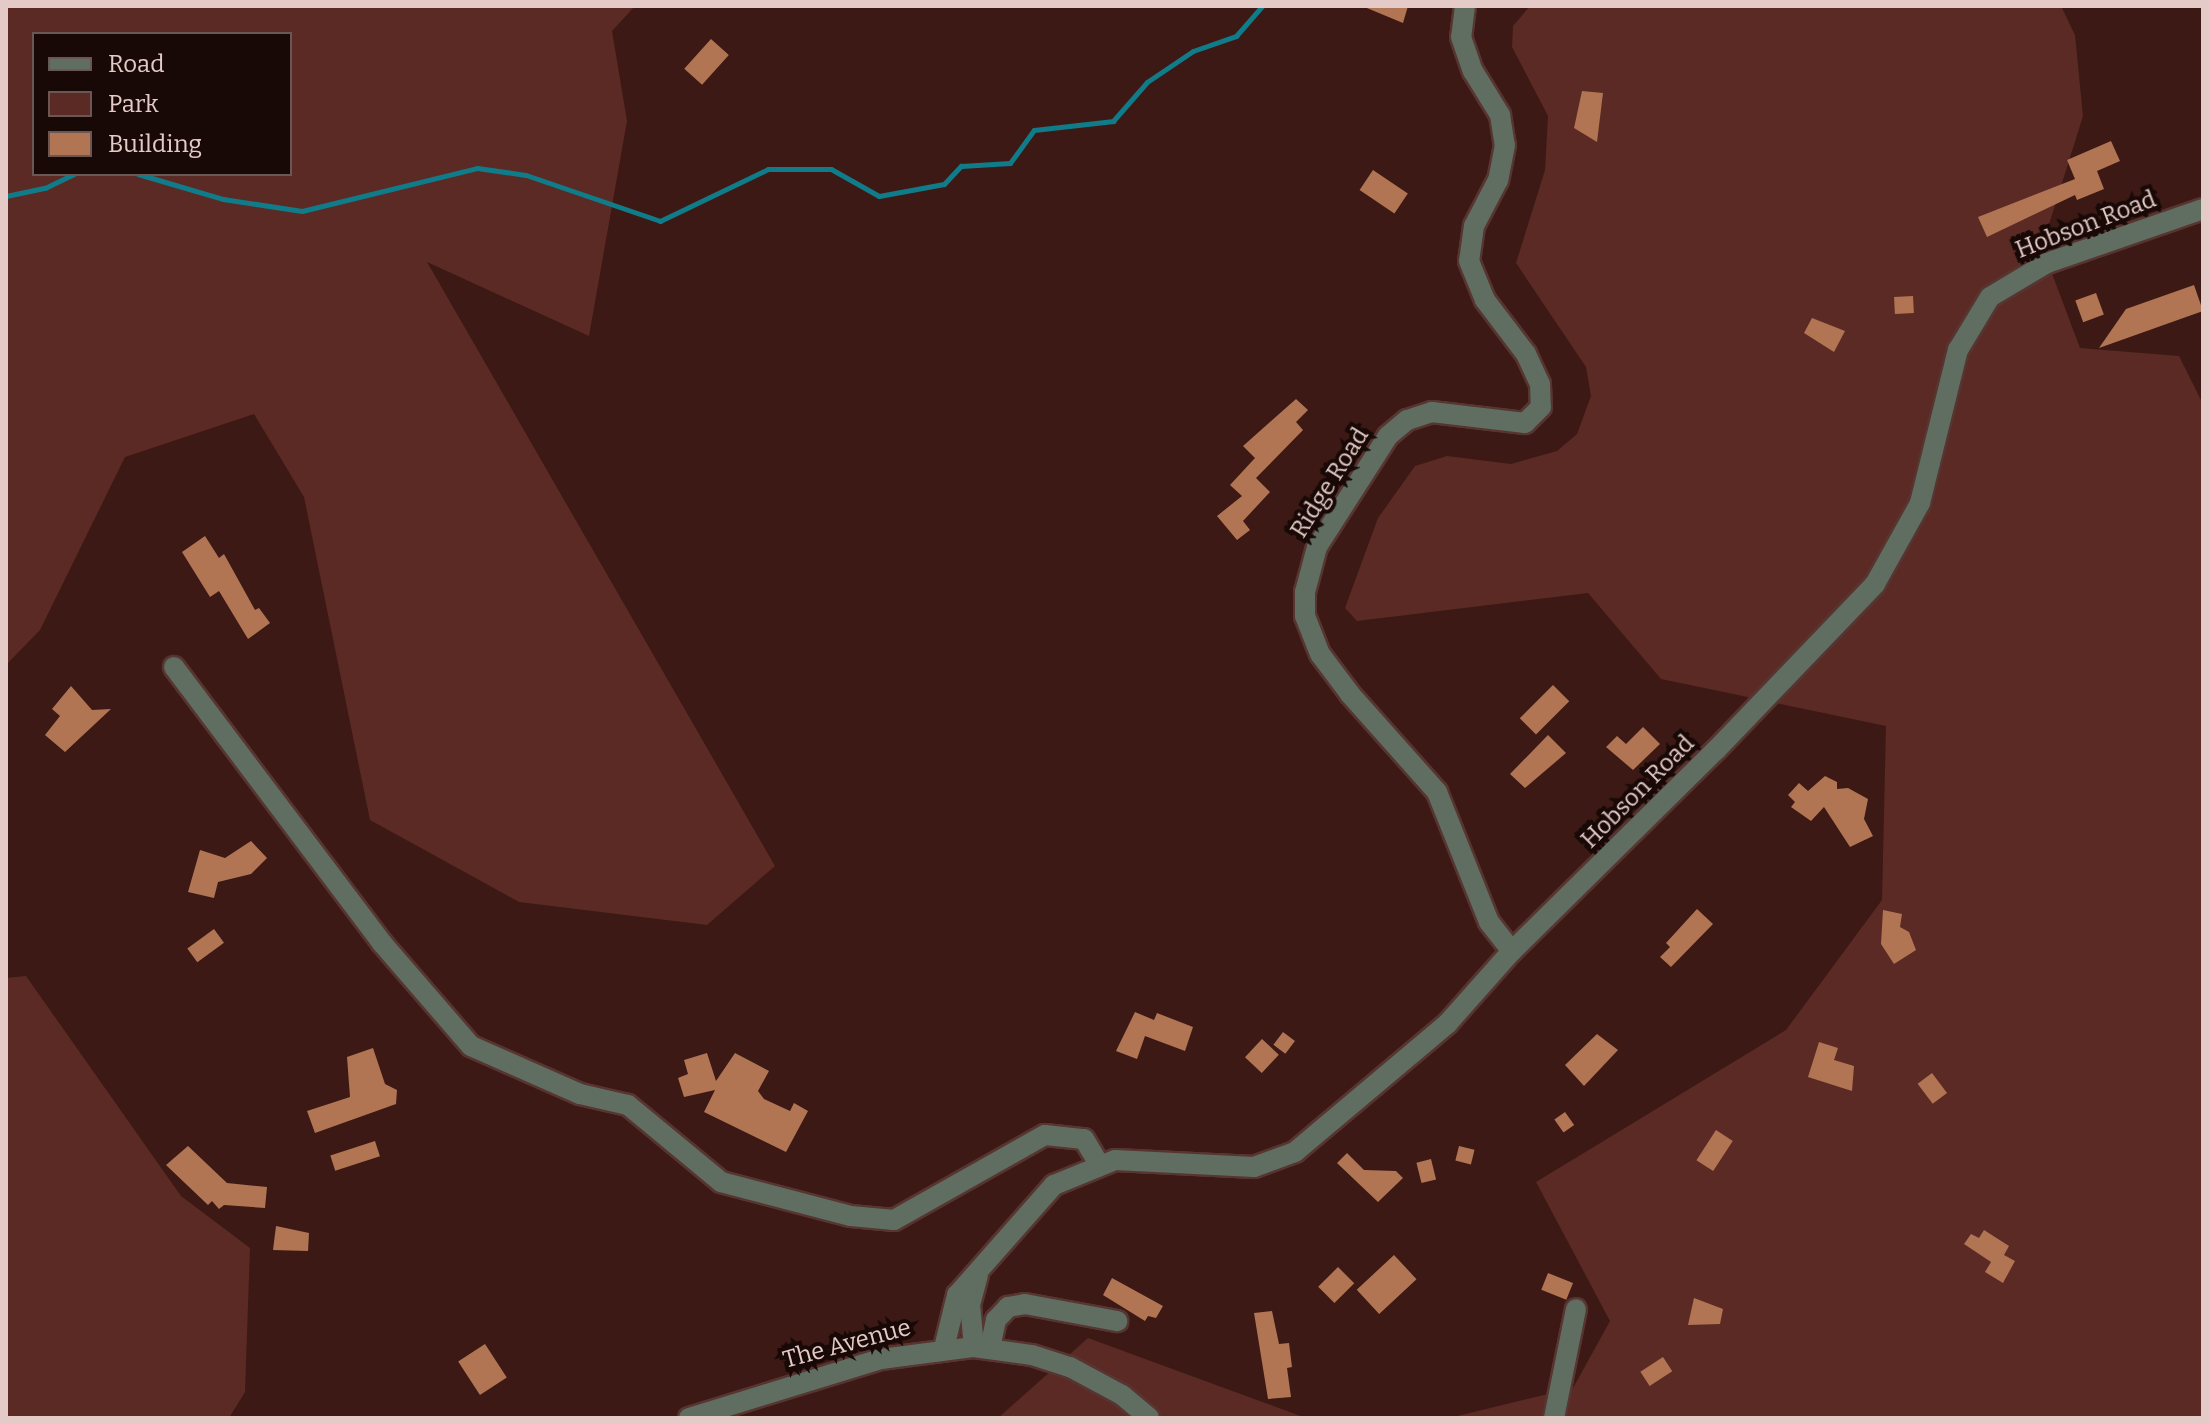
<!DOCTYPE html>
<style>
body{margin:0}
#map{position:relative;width:2209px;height:1424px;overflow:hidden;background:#3c1914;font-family:Bitter,serif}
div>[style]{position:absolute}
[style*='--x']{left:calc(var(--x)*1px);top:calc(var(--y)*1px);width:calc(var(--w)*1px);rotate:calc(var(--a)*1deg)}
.green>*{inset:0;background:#5b2a24}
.stream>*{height:5px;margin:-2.5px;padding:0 2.5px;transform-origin:2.5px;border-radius:2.5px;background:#107c89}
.building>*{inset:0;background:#b17554;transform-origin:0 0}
.roads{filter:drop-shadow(2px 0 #573531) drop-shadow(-2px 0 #573531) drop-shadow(0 2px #573531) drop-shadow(0 -2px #573531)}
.minor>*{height:20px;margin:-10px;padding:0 10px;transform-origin:10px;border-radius:10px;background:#606e62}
span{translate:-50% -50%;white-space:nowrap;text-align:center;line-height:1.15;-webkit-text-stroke:8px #180907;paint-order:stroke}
.street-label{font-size:24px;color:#e4cbc7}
.frame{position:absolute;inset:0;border:8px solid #e4cbc7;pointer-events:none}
.legend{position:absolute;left:32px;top:32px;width:260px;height:144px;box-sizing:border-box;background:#180907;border:2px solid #6a5754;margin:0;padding:10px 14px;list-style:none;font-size:24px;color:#e4cbc7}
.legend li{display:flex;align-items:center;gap:16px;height:40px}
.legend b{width:40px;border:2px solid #6a5754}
</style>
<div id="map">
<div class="green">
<div style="clip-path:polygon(evenodd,6px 6px,635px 6px,612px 31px,627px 121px,589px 336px,427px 262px,775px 866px,707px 925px,519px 902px,370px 820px,304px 497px,254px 414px,125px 457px,40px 630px,6px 665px,6px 6px,34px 34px,290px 34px,290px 174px,34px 174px,34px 34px)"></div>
<div style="clip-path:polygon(1530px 6px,2061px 6px,2075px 35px,2083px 116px,2042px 247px,2080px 348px,2179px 356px,2203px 404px,2203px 1418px,1449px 1418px,1573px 1388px,1610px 1321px,1536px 1182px,1786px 1030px,1882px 900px,1886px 726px,1661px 679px,1588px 593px,1357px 621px,1345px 608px,1378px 518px,1415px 466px,1447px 456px,1511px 464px,1557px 451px,1577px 434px,1591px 396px,1586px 367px,1516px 263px,1545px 170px,1548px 116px,1512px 47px,1513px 26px)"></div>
<div style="clip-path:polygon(26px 976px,181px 1196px,250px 1248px,245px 1392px,229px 1418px,6px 1418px,6px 978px)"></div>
<div style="clip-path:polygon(1088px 1338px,1306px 1418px,998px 1418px)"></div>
</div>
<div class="stream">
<div style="--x:138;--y:174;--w:89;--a:16.4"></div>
<div style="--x:223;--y:199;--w:80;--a:8.6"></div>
<div style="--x:302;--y:211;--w:180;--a:-13.8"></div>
<div style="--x:477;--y:168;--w:49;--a:8.1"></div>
<div style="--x:526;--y:175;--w:142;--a:18.9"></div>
<div style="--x:660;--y:221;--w:120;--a:-25.7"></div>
<div style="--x:768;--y:169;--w:63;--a:0"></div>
<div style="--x:831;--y:169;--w:55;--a:29.4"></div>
<div style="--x:879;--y:196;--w:66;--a:-10.5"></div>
<div style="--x:944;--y:184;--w:25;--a:-47"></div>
<div style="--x:961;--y:166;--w:49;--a:-3.5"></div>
<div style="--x:1010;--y:163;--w:41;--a:-54"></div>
<div style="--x:1034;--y:130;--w:80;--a:-6.5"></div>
<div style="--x:1113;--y:121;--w:52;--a:-48.9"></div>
<div style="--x:1147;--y:82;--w:55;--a:-34"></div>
<div style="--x:1193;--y:51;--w:46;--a:-19.2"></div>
<div style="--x:1236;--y:36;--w:40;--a:-49"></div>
<div style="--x:6;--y:196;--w:40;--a:-12"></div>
<div style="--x:45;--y:188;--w:32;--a:-26"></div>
</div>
<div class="building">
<div style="clip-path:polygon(1362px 6px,1408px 6px,1403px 23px)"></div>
<div style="left:711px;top:39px;width:24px;height:40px;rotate:42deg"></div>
<div style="clip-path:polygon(1582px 91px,1603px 93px,1597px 142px,1574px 128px)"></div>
<div style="clip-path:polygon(2111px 141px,2120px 161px,2097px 171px,2104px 189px,2077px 200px,2075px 195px,1987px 237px,1978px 217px,2075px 179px,2067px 160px)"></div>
<div style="left:1373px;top:170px;width:42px;height:24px;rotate:34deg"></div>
<div style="clip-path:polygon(2194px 285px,2203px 311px,2099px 348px,2126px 309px)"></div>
<div style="left:2096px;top:293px;width:23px;height:22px;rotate:70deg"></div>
<div style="left:1913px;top:296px;width:17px;height:19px;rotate:87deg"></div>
<div style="clip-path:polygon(1812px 318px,1845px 331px,1834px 352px,1804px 333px)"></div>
<div style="clip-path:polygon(1296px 399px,1308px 410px,1296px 422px,1303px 430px,1256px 478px,1270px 492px,1243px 521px,1250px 530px,1237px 540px,1217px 516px,1242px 496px,1230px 485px,1255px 458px,1243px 446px)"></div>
<div style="clip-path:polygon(205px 536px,219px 558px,224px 554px,255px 610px,259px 608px,270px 623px,248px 639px,219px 591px,210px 597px,182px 552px)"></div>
<div style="left:1553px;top:685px;width:23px;height:47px;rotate:45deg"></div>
<div style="clip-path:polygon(71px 686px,92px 710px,111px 709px,65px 752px,45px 735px,60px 716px,52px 709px)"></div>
<div style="clip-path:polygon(1643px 727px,1660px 744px,1633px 770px,1606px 747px,1617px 736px,1626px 744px)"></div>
<div style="clip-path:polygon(1548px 735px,1566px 753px,1525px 788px,1510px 774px)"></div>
<div style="clip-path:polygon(1825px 776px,1837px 782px,1837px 789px,1848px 788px,1868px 799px,1864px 819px,1873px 836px,1850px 847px,1824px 807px,1811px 821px,1791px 807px,1795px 802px,1788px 795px,1799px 783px,1808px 791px)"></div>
<div style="clip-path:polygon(251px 841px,267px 858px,251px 874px,218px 882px,214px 898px,188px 892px,200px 850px,225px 858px)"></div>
<div style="clip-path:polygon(1697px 909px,1713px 924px,1671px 967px,1660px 957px,1670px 947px,1666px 943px)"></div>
<div style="clip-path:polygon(1883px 910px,1902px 914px,1900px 927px,1909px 932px,1916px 950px,1894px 964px,1881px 944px)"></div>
<div style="left:214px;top:929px;width:17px;height:33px;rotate:54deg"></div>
<div style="clip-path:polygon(1135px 1012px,1154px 1020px,1157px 1013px,1193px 1027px,1185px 1051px,1145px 1036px,1137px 1059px,1116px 1051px)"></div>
<div style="left:1283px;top:1032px;width:15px;height:16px;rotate:37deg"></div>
<div style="clip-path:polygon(1597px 1034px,1618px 1050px,1584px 1086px,1565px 1065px)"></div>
<div style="left:1262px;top:1039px;width:23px;height:25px;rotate:43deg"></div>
<div style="clip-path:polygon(1819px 1042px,1838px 1048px,1834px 1060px,1854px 1066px,1852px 1091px,1808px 1077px)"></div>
<div style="clip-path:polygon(373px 1048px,385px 1084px,397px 1090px,396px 1104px,315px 1133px,307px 1111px,350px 1097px,347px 1057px)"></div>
<div style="clip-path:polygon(707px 1053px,716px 1081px,735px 1053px,769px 1071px,758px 1091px,764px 1099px,790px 1111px,794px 1103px,808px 1111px,786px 1152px,704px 1112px,715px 1090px,684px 1097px,678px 1078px,688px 1074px,684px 1060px)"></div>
<div style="left:1932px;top:1073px;width:25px;height:18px;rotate:53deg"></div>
<div style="left:1565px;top:1112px;width:16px;height:13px;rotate:55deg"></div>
<div style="left:1716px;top:1130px;width:20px;height:36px;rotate:33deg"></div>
<div style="left:375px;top:1141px;width:16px;height:47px;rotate:72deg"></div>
<div style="clip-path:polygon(188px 1146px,227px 1183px,267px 1187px,265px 1208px,224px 1205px,219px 1209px,212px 1201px,208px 1205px,166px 1165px)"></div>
<div style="left:1459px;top:1146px;width:16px;height:15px;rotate:14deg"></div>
<div style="clip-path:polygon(1347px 1153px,1364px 1170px,1396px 1171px,1403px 1178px,1378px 1202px,1337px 1163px)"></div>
<div style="left:1431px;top:1159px;width:21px;height:15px;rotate:76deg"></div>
<div style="clip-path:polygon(276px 1226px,309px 1233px,308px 1251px,273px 1250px)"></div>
<div style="clip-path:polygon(1984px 1230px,2009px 1246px,2004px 1255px,2015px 1261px,2003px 1283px,1985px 1272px,1991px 1262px,1964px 1244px,1971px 1234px,1979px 1238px)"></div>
<div style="left:1394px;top:1255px;width:33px;height:51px;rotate:47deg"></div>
<div style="left:1338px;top:1267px;width:23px;height:28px;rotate:45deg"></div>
<div style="left:1548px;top:1273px;width:27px;height:18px;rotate:22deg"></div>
<div style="clip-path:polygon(1112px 1278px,1163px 1306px,1156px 1318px,1148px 1316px,1145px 1321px,1103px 1295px)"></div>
<div style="clip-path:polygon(1694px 1298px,1723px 1309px,1720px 1324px,1688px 1325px)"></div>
<div style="clip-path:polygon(1272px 1311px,1279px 1344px,1289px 1343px,1292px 1367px,1287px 1368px,1291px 1397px,1268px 1399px,1254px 1313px)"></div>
<div style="left:485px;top:1344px;width:40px;height:32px;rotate:57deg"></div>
<div style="left:1663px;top:1357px;width:17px;height:27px;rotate:57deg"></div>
</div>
<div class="roads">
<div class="minor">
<div style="--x:1465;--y:6;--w:31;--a:97"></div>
<div style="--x:1461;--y:37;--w:36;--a:71"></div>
<div style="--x:1473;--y:71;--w:52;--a:58.5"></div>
<div style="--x:1500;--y:115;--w:30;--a:81"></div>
<div style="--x:1505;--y:145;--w:36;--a:101"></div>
<div style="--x:1498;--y:180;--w:52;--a:117.6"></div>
<div style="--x:1474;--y:226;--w:35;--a:98"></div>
<div style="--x:1469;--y:261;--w:42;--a:67.7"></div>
<div style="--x:1485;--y:300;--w:68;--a:52.8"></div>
<div style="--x:1526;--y:354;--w:33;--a:65"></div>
<div style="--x:1540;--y:384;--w:23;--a:88"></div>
<div style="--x:1541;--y:407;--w:23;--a:135"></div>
<div style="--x:1525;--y:423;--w:94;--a:-173.3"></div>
<div style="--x:1432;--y:412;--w:26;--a:162"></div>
<div style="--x:1407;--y:420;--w:25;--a:140"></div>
<div style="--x:1388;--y:436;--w:132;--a:122.6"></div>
<div style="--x:1317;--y:547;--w:47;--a:104.9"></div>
<div style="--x:1305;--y:592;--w:24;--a:90"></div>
<div style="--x:1305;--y:616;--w:41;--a:68.5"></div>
<div style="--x:1320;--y:654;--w:50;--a:53.1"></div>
<div style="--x:1350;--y:694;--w:131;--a:48.4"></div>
<div style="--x:1437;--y:792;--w:140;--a:68.2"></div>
<div style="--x:1489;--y:922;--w:37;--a:52"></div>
<div style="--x:174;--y:667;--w:346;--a:53"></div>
<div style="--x:382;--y:943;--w:136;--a:49.2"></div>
<div style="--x:471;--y:1046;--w:119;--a:23.8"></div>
<div style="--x:580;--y:1094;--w:49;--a:12.9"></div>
<div style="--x:628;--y:1105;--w:121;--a:39.6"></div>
<div style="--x:721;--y:1182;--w:134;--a:14.7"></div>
<div style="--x:851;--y:1216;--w:43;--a:5.3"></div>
<div style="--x:894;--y:1220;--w:173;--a:-29.4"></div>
<div style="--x:1045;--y:1135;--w:39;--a:6"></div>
<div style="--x:1084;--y:1139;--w:29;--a:59"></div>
<div style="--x:974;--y:1347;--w:42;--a:-95.4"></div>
<div style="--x:970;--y:1305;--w:30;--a:-75"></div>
<div style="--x:944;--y:1348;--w:55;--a:-76.2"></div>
<div style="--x:957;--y:1295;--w:147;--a:-48.6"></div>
<div style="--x:1054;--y:1185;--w:66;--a:-22.3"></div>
<div style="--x:1115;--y:1160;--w:139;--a:2.9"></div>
<div style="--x:1254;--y:1167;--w:44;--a:-20.1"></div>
<div style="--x:1295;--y:1152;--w:200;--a:-40.1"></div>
<div style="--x:1448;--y:1023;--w:96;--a:-48.4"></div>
<div style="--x:1512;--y:951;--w:286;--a:-44.6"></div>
<div style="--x:1716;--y:750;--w:230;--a:-46.2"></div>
<div style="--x:1875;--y:584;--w:93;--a:-60.9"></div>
<div style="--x:1920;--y:503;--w:158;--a:-76.1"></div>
<div style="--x:1958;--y:350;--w:62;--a:-58.9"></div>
<div style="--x:1990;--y:297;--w:66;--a:-30.8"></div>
<div style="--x:2047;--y:263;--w:165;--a:-19.1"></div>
<div style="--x:990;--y:1348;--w:29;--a:-78"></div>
<div style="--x:996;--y:1320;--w:18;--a:-47"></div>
<div style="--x:1008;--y:1307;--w:17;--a:-10"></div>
<div style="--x:1025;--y:1304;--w:94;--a:10.5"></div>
<div style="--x:689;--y:1418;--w:201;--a:-17.1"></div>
<div style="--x:881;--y:1359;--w:94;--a:-7.4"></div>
<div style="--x:974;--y:1347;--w:59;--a:7.9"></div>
<div style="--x:1032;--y:1355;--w:40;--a:18"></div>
<div style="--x:1070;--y:1367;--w:59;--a:28.3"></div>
<div style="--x:1122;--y:1395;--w:35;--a:40"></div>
<div style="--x:1554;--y:1418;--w:111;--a:-78.6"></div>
</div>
</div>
<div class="street-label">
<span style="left:2086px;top:225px;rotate:-21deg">Hobson Road</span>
<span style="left:1330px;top:483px;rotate:-58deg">Ridge Road</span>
<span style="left:1638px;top:792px;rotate:-45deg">Hobson Road</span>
<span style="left:847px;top:1344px;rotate:-15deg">The Avenue</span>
</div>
<div class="frame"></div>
<ul class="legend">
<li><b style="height:10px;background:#606e62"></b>Road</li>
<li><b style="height:22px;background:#5b2a24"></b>Park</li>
<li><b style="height:22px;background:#b17554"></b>Building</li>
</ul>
</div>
